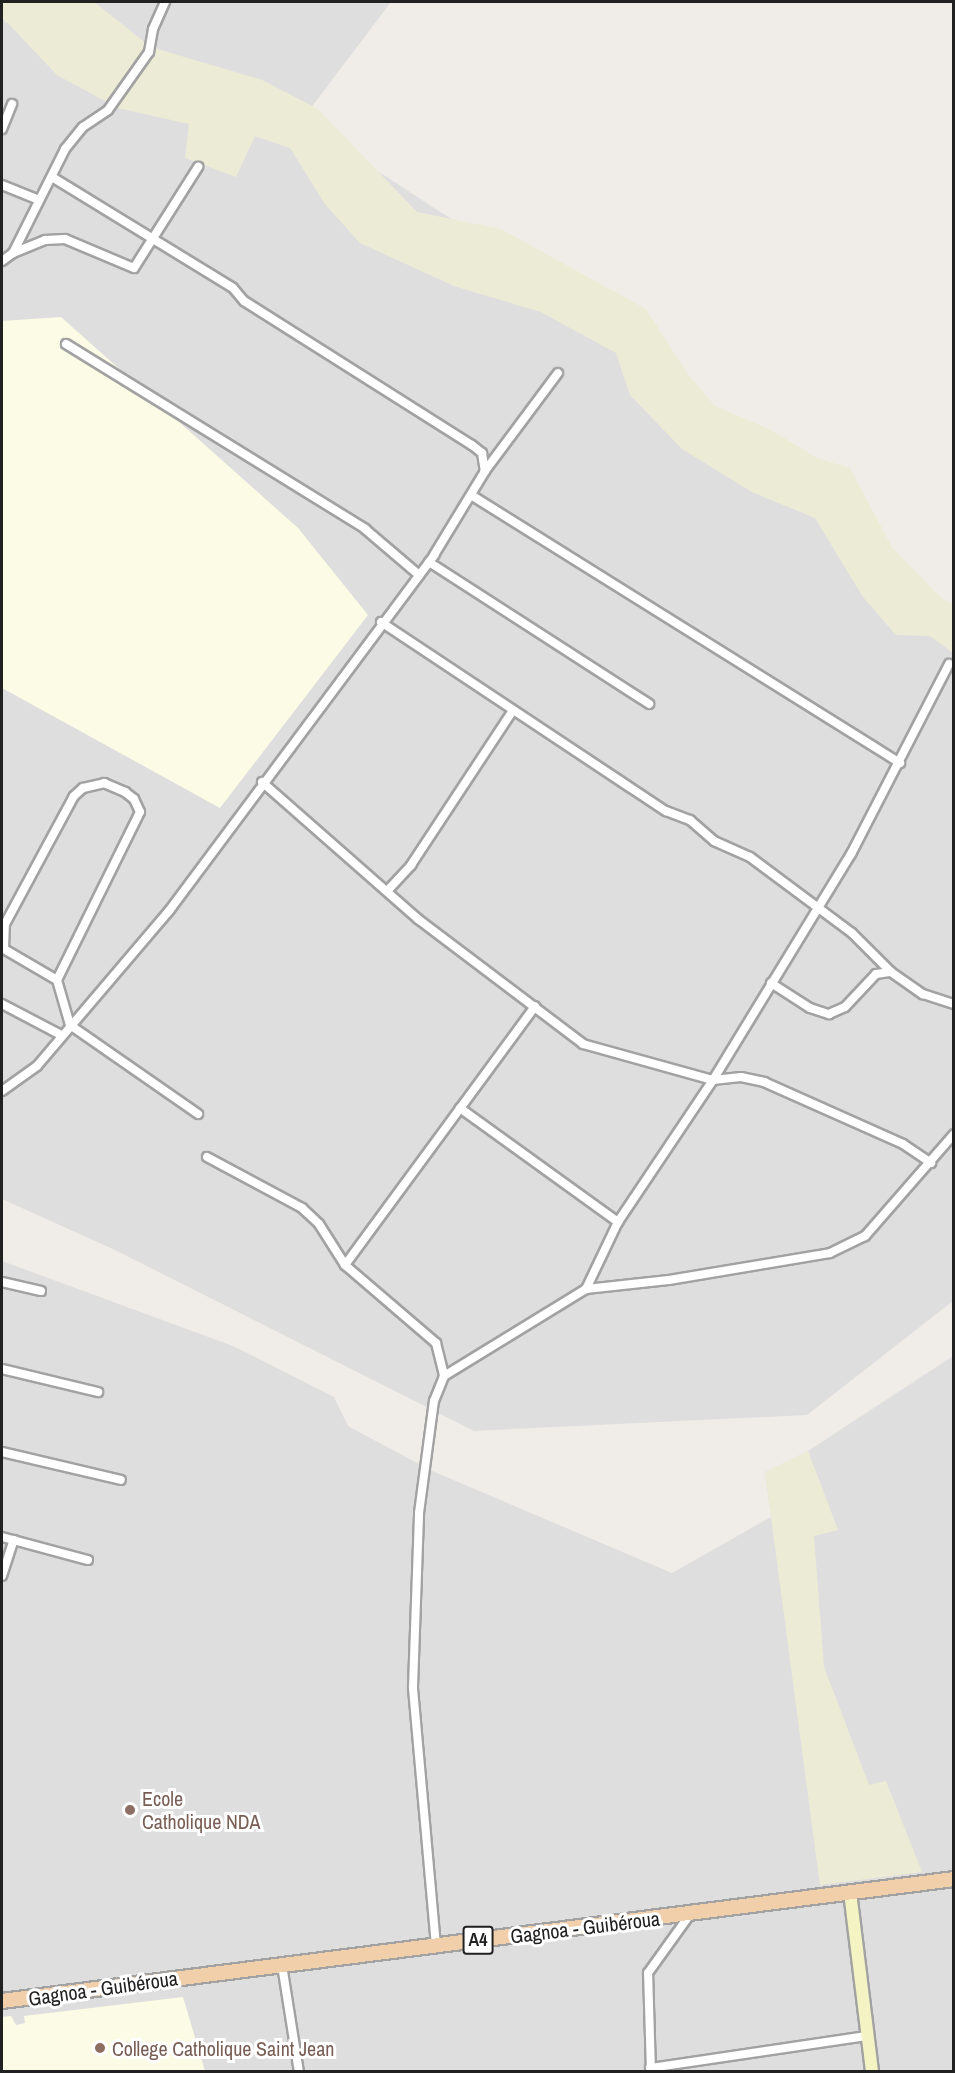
<!DOCTYPE html>
<meta charset="utf-8">
<style>
body{margin:0}
#map{position:relative;width:955px;height:2073px;overflow:hidden;background:#f0ede8;font-family:"Archivo Narrow",sans-serif}
div>[style]{position:absolute}
[style*='--x']{left:calc(var(--x)*1px);top:calc(var(--y)*1px);width:calc(var(--w)*1px);rotate:calc(var(--a)*1deg)}
.residential>*{inset:0;background:#dfdede}
.education>*{inset:0;background:#fcfbe5}
.farmland>*{inset:0;background:#ececd6}
.roads{filter:drop-shadow(2px 0 #a2a2a2) drop-shadow(-2px 0 #a2a2a2) drop-shadow(0 2px #a2a2a2) drop-shadow(0 -2px #a2a2a2)}
.street>*{height:8px;margin:-4px;padding:0 4px;transform-origin:4px;border-radius:4px;background:#fff}
.secondary>*{height:12px;margin:-6px;padding:0 6px;transform-origin:6px;border-radius:6px;background:#f3f3c3}
.primary>*{height:14px;margin:-7px;padding:0 7px;transform-origin:7px;border-radius:7px;background:#f2cfab}
.dots>*{width:16px;height:16px;translate:-50% -50%;box-sizing:border-box;border:3px solid #fff;border-radius:50%}
span{translate:-50% -50%;white-space:nowrap;text-align:center;line-height:1.15;-webkit-text-stroke:6px #fff;paint-order:stroke}
.shield-label span{padding:2px 4px;background:#fff;border:2px solid;border-radius:4px;-webkit-text-stroke-width:0}
.shield-label{font-size:18px;color:#212121;font-weight:700}
.education-label{font-size:20px;color:#785e54}
.left{translate:0 -50%;text-align:left}
.street-label{font-size:20px;color:#212121}
.frame{position:absolute;inset:0;border:3px solid #212121;pointer-events:none}
</style>
<div id="map">
<div class="residential">
<div style="clip-path:polygon(44px 2px,391px 2px,301px 121px,629px 335px,953px 631px,953px 1301px,807px 1415px,474px 1431px,115px 1250px,2px 1199px,2px 17px,6px 23px)"></div>
<div style="clip-path:polygon(2px 1261px,233px 1346px,334px 1397px,348px 1426px,430px 1470px,672px 1573px,771px 1517px,765px 1472px,808px 1451px,953px 1356px,953px 2071px,2px 2072px)"></div>
</div>
<div class="education">
<div style="clip-path:polygon(61px 317px,298px 528px,368px 615px,220px 808px,2px 688px,2px 321px)"></div>
<div style="clip-path:polygon(183px 1997px,205px 2071px,2px 2071px,2px 2017px,11px 2016px,16px 2025px,25px 2023px,24px 2016px)"></div>
</div>
<div class="farmland">
<div style="clip-path:polygon(2px 2px,94px 2px,151px 47px,262px 80px,318px 109px,417px 212px,501px 229px,646px 309px,687px 373px,715px 406px,771px 430px,817px 458px,850px 468px,892px 547px,940px 597px,953px 605px,953px 653px,930px 636px,896px 635px,863px 597px,815px 518px,752px 492px,682px 449px,630px 395px,616px 353px,541px 312px,454px 286px,360px 243px,325px 204px,290px 148px,255px 136px,236px 177px,185px 158px,189px 124px,118px 108px,57px 75px,2px 17px)"></div>
<div style="clip-path:polygon(808px 1451px,838px 1530px,814px 1536px,824px 1667px,869px 1785px,886px 1781px,922px 1872px,820px 1885px,765px 1472px)"></div>
</div>
<div class="roads">
<div class="street">
<div style="--x:2;--y:129;--w:27;--a:-68"></div>
<div style="--x:52;--y:177;--w:212;--a:31.5"></div>
<div style="--x:233;--y:288;--w:17;--a:50"></div>
<div style="--x:244;--y:301;--w:270;--a:32.3"></div>
<div style="--x:472;--y:445;--w:13;--a:39"></div>
<div style="--x:482;--y:453;--w:18;--a:81"></div>
<div style="--x:2;--y:185;--w:40;--a:22"></div>
<div style="--x:13;--y:253;--w:35;--a:-22"></div>
<div style="--x:45;--y:240;--w:20;--a:-3"></div>
<div style="--x:65;--y:239;--w:75;--a:22.8"></div>
<div style="--x:134;--y:268;--w:120;--a:-57.6"></div>
<div style="--x:2;--y:261;--w:14;--a:-36"></div>
<div style="--x:13;--y:253;--w:116;--a:-63.4"></div>
<div style="--x:65;--y:149;--w:28;--a:-51"></div>
<div style="--x:83;--y:127;--w:30;--a:-34"></div>
<div style="--x:108;--y:110;--w:71;--a:-54.7"></div>
<div style="--x:149;--y:52;--w:23;--a:-80"></div>
<div style="--x:153;--y:29;--w:30;--a:-66"></div>
<div style="--x:66;--y:344;--w:352;--a:31.7"></div>
<div style="--x:365;--y:529;--w:71;--a:40.4"></div>
<div style="--x:471;--y:495;--w:506;--a:31.99"></div>
<div style="--x:429;--y:562;--w:262;--a:32.8"></div>
<div style="--x:381;--y:622;--w:342;--a:33.6"></div>
<div style="--x:666;--y:811;--w:26;--a:21"></div>
<div style="--x:690;--y:820;--w:32;--a:41"></div>
<div style="--x:714;--y:841;--w:39;--a:24"></div>
<div style="--x:750;--y:857;--w:127;--a:36.7"></div>
<div style="--x:852;--y:933;--w:55;--a:45"></div>
<div style="--x:891;--y:972;--w:39;--a:35"></div>
<div style="--x:923;--y:994;--w:33;--a:18"></div>
<div style="--x:262;--y:782;--w:208;--a:41.3"></div>
<div style="--x:418;--y:919;--w:207;--a:37.1"></div>
<div style="--x:583;--y:1044;--w:135;--a:15.5"></div>
<div style="--x:713;--y:1080;--w:28;--a:-6"></div>
<div style="--x:741;--y:1077;--w:24;--a:12"></div>
<div style="--x:764;--y:1082;--w:152;--a:24"></div>
<div style="--x:903;--y:1144;--w:34;--a:34"></div>
<div style="--x:389;--y:889;--w:33;--a:-47"></div>
<div style="--x:411;--y:865;--w:183;--a:-56.6"></div>
<div style="--x:57;--y:980;--w:61;--a:-149.7"></div>
<div style="--x:4;--y:949;--w:25;--a:-88"></div>
<div style="--x:5;--y:924;--w:145;--a:-61.7"></div>
<div style="--x:74;--y:796;--w:12;--a:-42"></div>
<div style="--x:83;--y:788;--w:22;--a:-13"></div>
<div style="--x:104;--y:783;--w:23;--a:23"></div>
<div style="--x:125;--y:792;--w:11;--a:38"></div>
<div style="--x:134;--y:799;--w:14;--a:65"></div>
<div style="--x:140;--y:812;--w:187;--a:116.3"></div>
<div style="--x:57;--y:980;--w:47;--a:73.9"></div>
<div style="--x:70;--y:1025;--w:156;--a:34.8"></div>
<div style="--x:771;--y:983;--w:46;--a:32.7"></div>
<div style="--x:810;--y:1008;--w:20;--a:18"></div>
<div style="--x:829;--y:1014;--w:17;--a:-24"></div>
<div style="--x:845;--y:1007;--w:45;--a:-46.8"></div>
<div style="--x:876;--y:974;--w:15;--a:-8"></div>
<div style="--x:2;--y:1004;--w:67;--a:27.7"></div>
<div style="--x:2;--y:1091;--w:43;--a:-35.5"></div>
<div style="--x:37;--y:1066;--w:204;--a:-49.6"></div>
<div style="--x:169;--y:911;--w:444;--a:-53.3"></div>
<div style="--x:434;--y:555;--w:98;--a:-58.7"></div>
<div style="--x:485;--y:471;--w:122;--a:-53.3"></div>
<div style="--x:460;--y:1108;--w:195;--a:35.8"></div>
<div style="--x:207;--y:1157;--w:108;--a:28.2"></div>
<div style="--x:302;--y:1208;--w:23;--a:43"></div>
<div style="--x:319;--y:1224;--w:49;--a:57.6"></div>
<div style="--x:345;--y:1265;--w:120;--a:40.6"></div>
<div style="--x:436;--y:1343;--w:34;--a:76"></div>
<div style="--x:345;--y:1265;--w:321;--a:-53.7"></div>
<div style="--x:2;--y:1282;--w:40;--a:13"></div>
<div style="--x:586;--y:1289;--w:83;--a:-6.2"></div>
<div style="--x:669;--y:1280;--w:163;--a:-9.5"></div>
<div style="--x:830;--y:1253;--w:39;--a:-26"></div>
<div style="--x:865;--y:1236;--w:135;--a:-48.9"></div>
<div style="--x:2;--y:1369;--w:99;--a:13.5"></div>
<div style="--x:2;--y:1452;--w:122;--a:13.2"></div>
<div style="--x:2;--y:1537;--w:89;--a:15"></div>
<div style="--x:2;--y:1576;--w:38;--a:-72"></div>
<div style="--x:436;--y:1946;--w:260;--a:-95.1"></div>
<div style="--x:413;--y:1687;--w:174;--a:-88"></div>
<div style="--x:419;--y:1513;--w:113;--a:-82.4"></div>
<div style="--x:434;--y:1401;--w:27;--a:-68"></div>
<div style="--x:444;--y:1376;--w:167;--a:-31.5"></div>
<div style="--x:586;--y:1289;--w:74;--a:-64.5"></div>
<div style="--x:618;--y:1222;--w:171;--a:-56.2"></div>
<div style="--x:713;--y:1080;--w:265;--a:-58.6"></div>
<div style="--x:851;--y:854;--w:214;--a:-62.7"></div>
<div style="--x:282;--y:1965;--w:108;--a:81"></div>
<div style="--x:650;--y:2068;--w:220;--a:-8.4"></div>
<div style="--x:651;--y:2072;--w:99;--a:-91.7"></div>
<div style="--x:648;--y:1973;--w:74;--a:-54.4"></div>
</div>
<div class="secondary">
<div style="--x:850;--y:1892;--w:181;--a:83"></div>
</div>
<div class="primary">
<div style="--x:2;--y:2001;--w:960;--a:-7.3"></div>
</div>
</div>
<div class="dots">
<div style="left:130px;top:1810px;background:#8d6e63"></div>
<div style="left:100px;top:2048px;background:#8d6e63"></div>
</div>
<div class="shield-label">
<span style="left:478px;top:1940px">A4</span>
</div>
<div class="education-label">
<span class="left" style="left:142px;top:1810px">Ecole<br>Catholique NDA</span>
<span class="left" style="left:112px;top:2048px">College Catholique Saint Jean</span>
</div>
<div class="street-label">
<span style="left:585px;top:1927px;rotate:-7deg">Gagnoa - Guibéroua</span>
<span style="left:103px;top:1988px;rotate:-8deg">Gagnoa - Guibéroua</span>
</div>
<div class="frame"></div>
</div>
